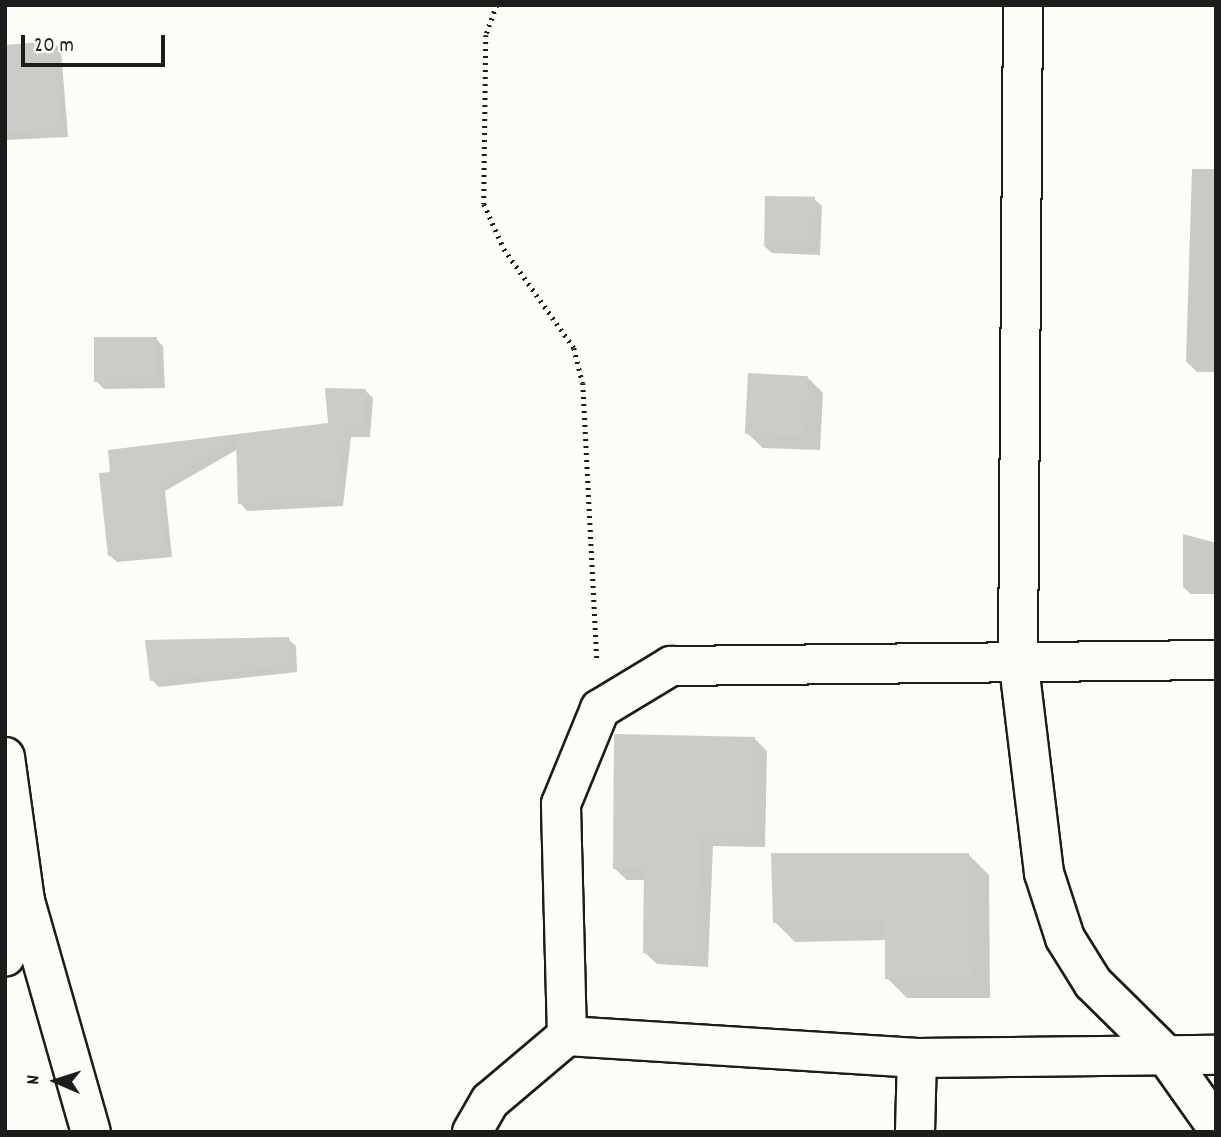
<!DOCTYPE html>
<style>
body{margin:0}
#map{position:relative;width:1221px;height:1137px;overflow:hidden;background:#fdfcf7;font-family:Dekko,sans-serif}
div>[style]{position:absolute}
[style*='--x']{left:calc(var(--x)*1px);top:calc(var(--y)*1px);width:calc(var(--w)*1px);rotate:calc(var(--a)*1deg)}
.shadow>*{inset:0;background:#0003}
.building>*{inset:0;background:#cccbc8;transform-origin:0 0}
.path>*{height:4.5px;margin-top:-2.25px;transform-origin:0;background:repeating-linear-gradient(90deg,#1c1c1c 0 2px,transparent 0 7px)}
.roads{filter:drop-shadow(2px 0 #1c1c1c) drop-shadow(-2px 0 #1c1c1c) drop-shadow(0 2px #1c1c1c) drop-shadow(0 -2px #1c1c1c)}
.street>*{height:38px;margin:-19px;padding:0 19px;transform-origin:19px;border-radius:19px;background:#fdfcf7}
span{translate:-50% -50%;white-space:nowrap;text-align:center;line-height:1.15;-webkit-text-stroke:6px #fdfcf7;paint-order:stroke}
.frame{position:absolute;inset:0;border:7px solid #1c1c1c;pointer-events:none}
.north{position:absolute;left:21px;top:1046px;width:70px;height:70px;-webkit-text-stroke:5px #fdfcf7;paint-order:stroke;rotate:273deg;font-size:19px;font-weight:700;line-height:28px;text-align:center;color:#1c1c1c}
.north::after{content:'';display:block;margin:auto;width:24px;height:32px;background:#1c1c1c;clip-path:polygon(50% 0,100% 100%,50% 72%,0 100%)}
.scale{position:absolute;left:21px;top:35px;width:144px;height:32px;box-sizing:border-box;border:4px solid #1c1c1c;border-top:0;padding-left:9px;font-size:21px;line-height:24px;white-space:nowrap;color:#1c1c1c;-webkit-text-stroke:5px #fdfcf7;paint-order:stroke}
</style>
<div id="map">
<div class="shadow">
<div style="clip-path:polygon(53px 42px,61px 50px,68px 137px,6px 140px,5px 46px)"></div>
<div style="clip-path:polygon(1192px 169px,1216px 169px,1216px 372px,1197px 372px,1186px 361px)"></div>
<div style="clip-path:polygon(814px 199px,822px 206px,820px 255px,772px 253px,764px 246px)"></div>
<div style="clip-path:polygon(156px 339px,163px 346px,165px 388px,104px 389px,96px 381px)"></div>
<div style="clip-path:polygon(807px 377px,823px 393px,820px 450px,763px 448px,747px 433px)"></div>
<div style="clip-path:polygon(366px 391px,373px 398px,370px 437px,351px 437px,343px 506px,247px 511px,240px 503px,238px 449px,165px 491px,172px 557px,117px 562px,109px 555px,110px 452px,329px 425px)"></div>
<div style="clip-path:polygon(1183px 534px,1216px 543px,1216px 594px,1191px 594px,1183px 587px)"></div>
<div style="clip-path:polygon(288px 639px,296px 646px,297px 672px,159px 687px,152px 680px)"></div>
<div style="clip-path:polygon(754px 738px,767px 751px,765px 847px,713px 846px,708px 967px,657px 964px,644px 952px,646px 880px,627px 880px,614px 868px)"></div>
<div style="clip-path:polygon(969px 855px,989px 875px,990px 998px,907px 998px,887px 978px,887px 940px,795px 942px,775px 922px)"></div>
</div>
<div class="building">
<div style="clip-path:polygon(54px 41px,62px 130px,5px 133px,5px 45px)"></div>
<div style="left:765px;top:196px;width:50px;height:50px;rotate:1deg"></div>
<div style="left:94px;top:337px;width:63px;height:45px"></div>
<div style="left:748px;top:373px;width:60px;height:61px;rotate:3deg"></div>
<div style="clip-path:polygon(325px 388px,366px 389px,363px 430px,344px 430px,336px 500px,238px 504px,236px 439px,158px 484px,166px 550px,108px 556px,99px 473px,110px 472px,108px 450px,328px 423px)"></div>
<div style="clip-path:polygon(289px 637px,291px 665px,150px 681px,145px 640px)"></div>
<div style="clip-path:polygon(614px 734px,755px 737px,753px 835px,701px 835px,696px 955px,643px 953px,644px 868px,613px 869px)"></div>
<div style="clip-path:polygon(771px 853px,969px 853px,971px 978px,885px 979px,885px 920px,773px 923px)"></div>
</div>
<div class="path">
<div style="--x:497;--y:5;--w:32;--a:110"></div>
<div style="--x:486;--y:35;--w:169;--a:90.7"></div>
<div style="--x:484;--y:204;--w:49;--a:66"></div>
<div style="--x:504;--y:249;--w:121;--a:54.7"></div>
<div style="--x:574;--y:348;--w:36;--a:76"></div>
<div style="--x:583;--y:383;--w:276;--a:87.1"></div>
</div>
<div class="roads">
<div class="street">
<div style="--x:1023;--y:5;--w:653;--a:90.44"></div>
<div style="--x:1018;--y:658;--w:217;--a:83.1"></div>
<div style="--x:1044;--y:873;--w:68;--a:72.1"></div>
<div style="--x:1065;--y:938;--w:53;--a:58.1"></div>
<div style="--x:1093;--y:983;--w:101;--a:44.6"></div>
<div style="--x:1165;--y:1054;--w:88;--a:54.7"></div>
<div style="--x:5;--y:757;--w:145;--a:82.1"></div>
<div style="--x:25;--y:901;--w:59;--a:109.7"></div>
<div style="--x:25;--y:901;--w:240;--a:74.1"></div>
<div style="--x:567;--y:1036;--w:351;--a:3.6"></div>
<div style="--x:917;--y:1058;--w:299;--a:-0.6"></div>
<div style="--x:472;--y:1132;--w:36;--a:-60"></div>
<div style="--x:490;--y:1101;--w:101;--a:-40.2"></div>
<div style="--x:567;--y:1036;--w:232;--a:-91.5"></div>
<div style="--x:561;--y:804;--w:103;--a:-67.7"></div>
<div style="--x:600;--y:709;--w:83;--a:-31.2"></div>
<div style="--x:671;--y:666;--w:545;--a:-0.63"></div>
<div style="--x:915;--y:1132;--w:74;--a:-88.5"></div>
</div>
</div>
<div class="frame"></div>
<div class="north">N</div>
<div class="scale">20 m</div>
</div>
